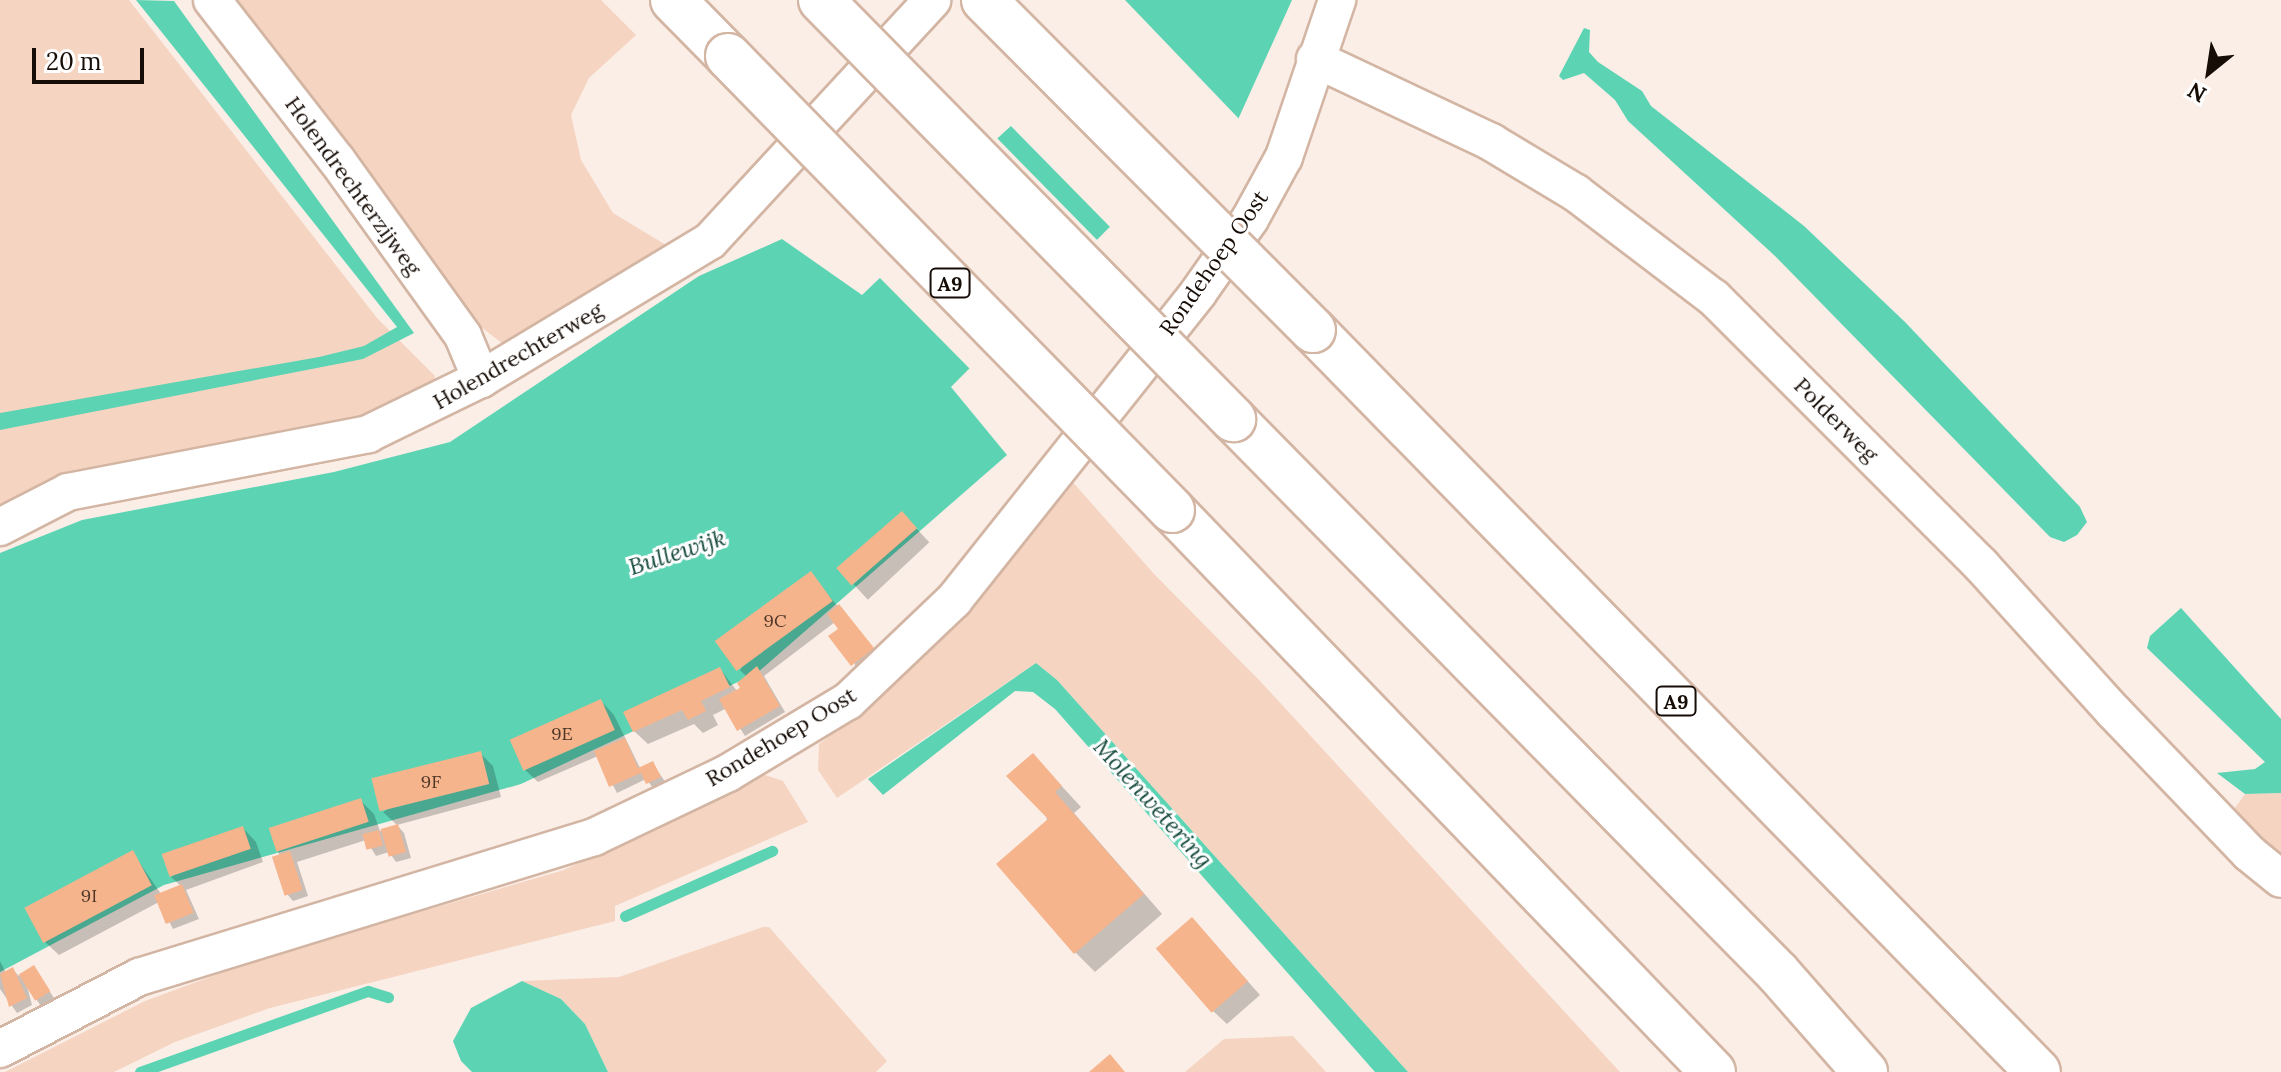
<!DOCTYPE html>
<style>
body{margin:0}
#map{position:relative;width:2281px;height:1072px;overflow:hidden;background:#fbeee7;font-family:Lora,serif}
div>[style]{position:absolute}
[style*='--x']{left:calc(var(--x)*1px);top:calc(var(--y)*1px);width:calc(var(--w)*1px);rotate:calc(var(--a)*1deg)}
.green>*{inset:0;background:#f5d4c1}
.water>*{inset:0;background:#5cd4b4}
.pier>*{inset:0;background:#fbeee7}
.shadow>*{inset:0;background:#0003;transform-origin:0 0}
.stream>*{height:11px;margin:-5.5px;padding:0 5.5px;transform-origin:5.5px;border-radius:5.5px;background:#5cd4b4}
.building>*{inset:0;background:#f6b48c;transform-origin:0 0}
.roads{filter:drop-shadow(2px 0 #d3b5a3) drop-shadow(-2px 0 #d3b5a3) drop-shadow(0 2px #d3b5a3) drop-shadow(0 -2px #d3b5a3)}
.minor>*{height:36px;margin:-18px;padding:0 18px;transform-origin:18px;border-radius:18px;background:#fff}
.highway>*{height:44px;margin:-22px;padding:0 22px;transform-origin:22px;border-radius:22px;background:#fff}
.bridges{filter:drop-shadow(2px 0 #d3b5a3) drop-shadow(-2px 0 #d3b5a3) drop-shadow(0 2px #d3b5a3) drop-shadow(0 -2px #d3b5a3)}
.highway-bridge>*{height:44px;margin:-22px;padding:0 22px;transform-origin:22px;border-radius:22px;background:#fff}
span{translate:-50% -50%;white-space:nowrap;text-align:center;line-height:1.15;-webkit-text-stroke:6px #fff;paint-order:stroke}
.number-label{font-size:18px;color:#4f3728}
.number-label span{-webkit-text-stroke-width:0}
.shield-label span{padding:2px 6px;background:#fff;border:2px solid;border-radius:6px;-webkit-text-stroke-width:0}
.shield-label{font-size:20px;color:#170d07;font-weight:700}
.street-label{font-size:22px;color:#170d07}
.water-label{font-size:24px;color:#1b4e41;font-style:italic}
.north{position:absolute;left:2169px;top:32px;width:80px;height:80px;-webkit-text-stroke:6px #fff;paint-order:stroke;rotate:210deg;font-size:22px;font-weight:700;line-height:32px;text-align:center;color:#170d07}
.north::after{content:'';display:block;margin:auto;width:28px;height:36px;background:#170d07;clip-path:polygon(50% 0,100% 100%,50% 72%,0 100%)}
.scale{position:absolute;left:32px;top:48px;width:112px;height:36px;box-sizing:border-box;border:4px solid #170d07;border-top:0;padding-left:10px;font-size:24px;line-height:28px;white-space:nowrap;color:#170d07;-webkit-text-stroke:6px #fff;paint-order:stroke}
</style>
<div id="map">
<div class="green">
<div style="clip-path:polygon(0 0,129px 0,377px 318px,435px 376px,434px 381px,385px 411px,101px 472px,0 518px)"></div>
<div style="clip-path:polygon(222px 0,601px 0,636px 35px,589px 78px,571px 115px,581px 160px,613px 213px,671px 248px,511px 350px,477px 324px)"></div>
<div style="clip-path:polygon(1070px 479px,1155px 575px,1260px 681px,1620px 1072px,1408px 1072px,1057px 680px,1036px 663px,837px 798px,818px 770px,819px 744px,891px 688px,970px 613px)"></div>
<div style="clip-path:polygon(762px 774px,783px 781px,808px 822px,615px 906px,615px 921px,270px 1008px,175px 1042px,114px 1072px,5px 1072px,145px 1001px,259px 959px,564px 870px)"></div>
<div style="clip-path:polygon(2281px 793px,2281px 859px,2232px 812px,2245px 794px)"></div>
<div style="clip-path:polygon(763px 927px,769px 927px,887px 1061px,876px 1072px,608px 1072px,585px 1024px,561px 999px,522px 981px,619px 977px)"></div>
<div style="clip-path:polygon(1293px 1036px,1326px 1072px,1185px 1072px,1224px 1039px)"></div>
</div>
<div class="water">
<div style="clip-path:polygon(136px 0,174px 1px,414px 333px,363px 359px,0 430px,0 413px,319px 357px,364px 346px,397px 327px)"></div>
<div style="clip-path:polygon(1049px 0,1292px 0,1231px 135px,1191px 145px,951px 387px,1007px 455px,757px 673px,521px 784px,164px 885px,0 972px,0 553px,82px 520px,334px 472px,450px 442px,699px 276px,782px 239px,862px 295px,926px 234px,916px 213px,1094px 50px)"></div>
<div style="clip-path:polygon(1584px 28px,1590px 30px,1589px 52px,1598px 62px,1642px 91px,1651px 106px,1804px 226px,1905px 322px,2080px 507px,2087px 522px,2077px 535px,2064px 542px,2050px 537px,1775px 256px,1628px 121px,1615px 100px,1584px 73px,1563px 80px,1559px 76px)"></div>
<div style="clip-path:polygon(2181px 608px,2281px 719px,2281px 793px,2245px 794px,2217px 773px,2255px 769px,2265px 762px,2147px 648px,2150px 636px)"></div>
<div style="clip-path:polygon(1036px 663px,1057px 680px,1408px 1072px,1375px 1072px,1055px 709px,1033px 692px,1015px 691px,883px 795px,868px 779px)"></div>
<div style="clip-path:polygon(522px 981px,561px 999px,585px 1024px,608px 1072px,472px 1072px,461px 1061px,453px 1041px,471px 1008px)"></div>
</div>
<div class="pier">
<div style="clip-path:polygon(1045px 0,1125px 0,1242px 122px,1221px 168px,1192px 150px,1113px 230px,1008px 123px,1089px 50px)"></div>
<div style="clip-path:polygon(995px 136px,1100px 243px,972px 371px,877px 275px,922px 233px,913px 211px)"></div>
</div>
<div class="shadow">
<div style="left:915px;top:527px;width:21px;height:84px;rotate:47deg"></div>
<div style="clip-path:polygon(811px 574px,878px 655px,858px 671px,835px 622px,764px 676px,785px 712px,745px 736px,727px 708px,713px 715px,718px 725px,703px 733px,694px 724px,648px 744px,634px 731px,720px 669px,737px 691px,743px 688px,747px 677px,740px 670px)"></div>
<div style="clip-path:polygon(601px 701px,614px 715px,641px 770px,653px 764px,666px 783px,654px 789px,646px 779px,617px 793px,598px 756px,538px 782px,524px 769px)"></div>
<div style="clip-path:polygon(480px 753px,493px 766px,501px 797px,397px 825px,404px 833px,411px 858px,396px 862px,389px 852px,376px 856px,366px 840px,297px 862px,308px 896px,293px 901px,287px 894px,278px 850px,361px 801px,374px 814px,380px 831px,398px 826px,383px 812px)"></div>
<div style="clip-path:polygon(1033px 755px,1081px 807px,1074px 813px,1162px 914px,1095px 972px,1075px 952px)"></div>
<div style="clip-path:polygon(243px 828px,256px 842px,263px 862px,186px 890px,199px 919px,173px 929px,159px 902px,59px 955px,45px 942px,133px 853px,161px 894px,181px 886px,171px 877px)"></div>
<div style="clip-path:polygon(1205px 933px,1260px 995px,1227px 1024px,1213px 1011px)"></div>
<div style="clip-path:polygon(0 961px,6px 973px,12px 969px,19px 976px,34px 968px,54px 998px,41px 1006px,27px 986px,32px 1005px,17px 1013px,0 989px)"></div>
</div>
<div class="stream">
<div style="--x:625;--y:916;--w:161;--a:-23.9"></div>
<div style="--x:140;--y:1072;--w:242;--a:-19.6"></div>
<div style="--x:368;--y:991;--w:21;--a:17"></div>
</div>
<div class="building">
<div style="left:902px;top:511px;width:23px;height:87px;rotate:49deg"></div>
<div style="left:811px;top:571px;width:37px;height:119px;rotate:54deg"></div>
<div style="clip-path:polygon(839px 604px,874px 648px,851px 666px,828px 636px,838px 629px,827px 614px)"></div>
<div style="clip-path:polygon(757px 666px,780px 706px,737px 731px,719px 699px,740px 688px,737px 683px)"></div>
<div style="clip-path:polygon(720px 667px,730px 687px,701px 701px,706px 711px,688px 720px,682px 710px,633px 732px,623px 712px)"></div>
<div style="left:601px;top:699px;width:34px;height:100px;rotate:66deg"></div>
<div style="clip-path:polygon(625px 738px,638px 768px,653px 761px,661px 777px,646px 784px,641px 773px,609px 787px,594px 751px)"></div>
<div style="left:481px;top:751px;width:34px;height:113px;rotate:76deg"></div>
<div style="clip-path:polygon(1033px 753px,1062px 786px,1055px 792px,1144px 894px,1074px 954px,996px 864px,1048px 819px,1006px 776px)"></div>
<div style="left:361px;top:798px;width:25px;height:97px;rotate:72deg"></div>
<div style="left:398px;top:824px;width:29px;height:18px;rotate:74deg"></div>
<div style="left:243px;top:826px;width:24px;height:86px;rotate:71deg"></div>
<div style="left:379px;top:830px;width:16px;height:17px;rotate:76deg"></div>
<div style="left:133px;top:850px;width:40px;height:123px;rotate:62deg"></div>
<div style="left:290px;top:851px;width:41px;height:19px;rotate:72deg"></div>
<div style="left:182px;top:884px;width:31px;height:30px;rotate:68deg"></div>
<div style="left:1192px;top:917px;width:85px;height:48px;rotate:49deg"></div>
<div style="left:34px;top:965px;width:31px;height:18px;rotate:58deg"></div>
<div style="clip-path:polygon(13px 967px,27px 998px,9px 1007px,0 974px)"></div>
<div style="clip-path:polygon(1110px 1054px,1125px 1072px,1089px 1072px)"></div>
</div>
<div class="roads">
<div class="minor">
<div style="--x:212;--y:0;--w:202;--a:52.1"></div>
<div style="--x:336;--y:159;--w:218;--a:54.3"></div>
<div style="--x:463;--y:336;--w:47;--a:67.3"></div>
<div style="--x:1315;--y:59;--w:195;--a:25.2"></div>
<div style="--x:1491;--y:142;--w:99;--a:31"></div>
<div style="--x:1576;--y:193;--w:173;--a:37.3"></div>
<div style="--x:1714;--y:298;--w:378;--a:45"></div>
<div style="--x:1981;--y:565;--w:197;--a:47.9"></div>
<div style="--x:2113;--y:711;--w:197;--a:46.2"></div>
<div style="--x:2249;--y:853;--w:41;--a:39.1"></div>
<div style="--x:0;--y:527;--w:76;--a:-27.2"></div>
<div style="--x:68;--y:492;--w:306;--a:-10.9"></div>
<div style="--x:368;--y:434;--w:126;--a:-26"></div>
<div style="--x:481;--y:379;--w:267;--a:-31.1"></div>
<div style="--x:710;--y:241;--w:328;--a:-47.3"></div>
<div style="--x:0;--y:1049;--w:157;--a:-27.4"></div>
<div style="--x:139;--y:977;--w:476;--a:-17.1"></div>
<div style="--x:594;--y:837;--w:148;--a:-25.5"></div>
<div style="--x:728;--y:773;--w:140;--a:-31"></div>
<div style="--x:848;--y:701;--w:146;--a:-43.6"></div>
<div style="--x:954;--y:600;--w:392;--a:-51.5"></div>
<div style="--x:1198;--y:293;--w:90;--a:-54.9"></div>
<div style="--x:1250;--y:219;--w:71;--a:-61.3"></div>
<div style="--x:1284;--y:157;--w:166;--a:-71.3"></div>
</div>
<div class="highway">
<div style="--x:673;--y:0;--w:78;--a:45.5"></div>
<div style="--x:1313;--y:330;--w:1037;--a:45.66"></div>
<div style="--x:1233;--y:419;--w:777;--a:45.47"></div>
<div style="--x:1778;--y:973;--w:132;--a:48.7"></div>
<div style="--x:1172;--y:510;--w:780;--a:46.09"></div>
</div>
</div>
<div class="bridges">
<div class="highway-bridge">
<div style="--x:821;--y:0;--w:588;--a:45.48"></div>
<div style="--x:984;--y:0;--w:466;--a:45.1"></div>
<div style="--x:728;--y:56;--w:635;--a:45.64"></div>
</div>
</div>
<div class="number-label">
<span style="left:775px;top:621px">9C</span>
<span style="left:562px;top:734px">9E</span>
<span style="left:431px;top:782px">9F</span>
<span style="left:89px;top:896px">9I</span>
</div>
<div class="shield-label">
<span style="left:950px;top:283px">A9</span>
<span style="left:1676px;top:701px">A9</span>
</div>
<div class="street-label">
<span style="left:353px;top:186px;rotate:54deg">Holendrechterzijweg</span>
<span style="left:1214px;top:263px;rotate:-55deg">Rondehoep Oost</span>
<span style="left:518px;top:356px;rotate:-30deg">Holendrechterweg</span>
<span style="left:1836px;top:420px;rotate:45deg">Polderweg</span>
<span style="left:781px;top:737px;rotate:-31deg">Rondehoep Oost</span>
</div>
<div class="water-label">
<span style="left:677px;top:552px;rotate:-18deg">Bullewijk</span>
<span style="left:1153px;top:803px;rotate:48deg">Molenwetering</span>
</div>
<div class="north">N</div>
<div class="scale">20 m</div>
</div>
